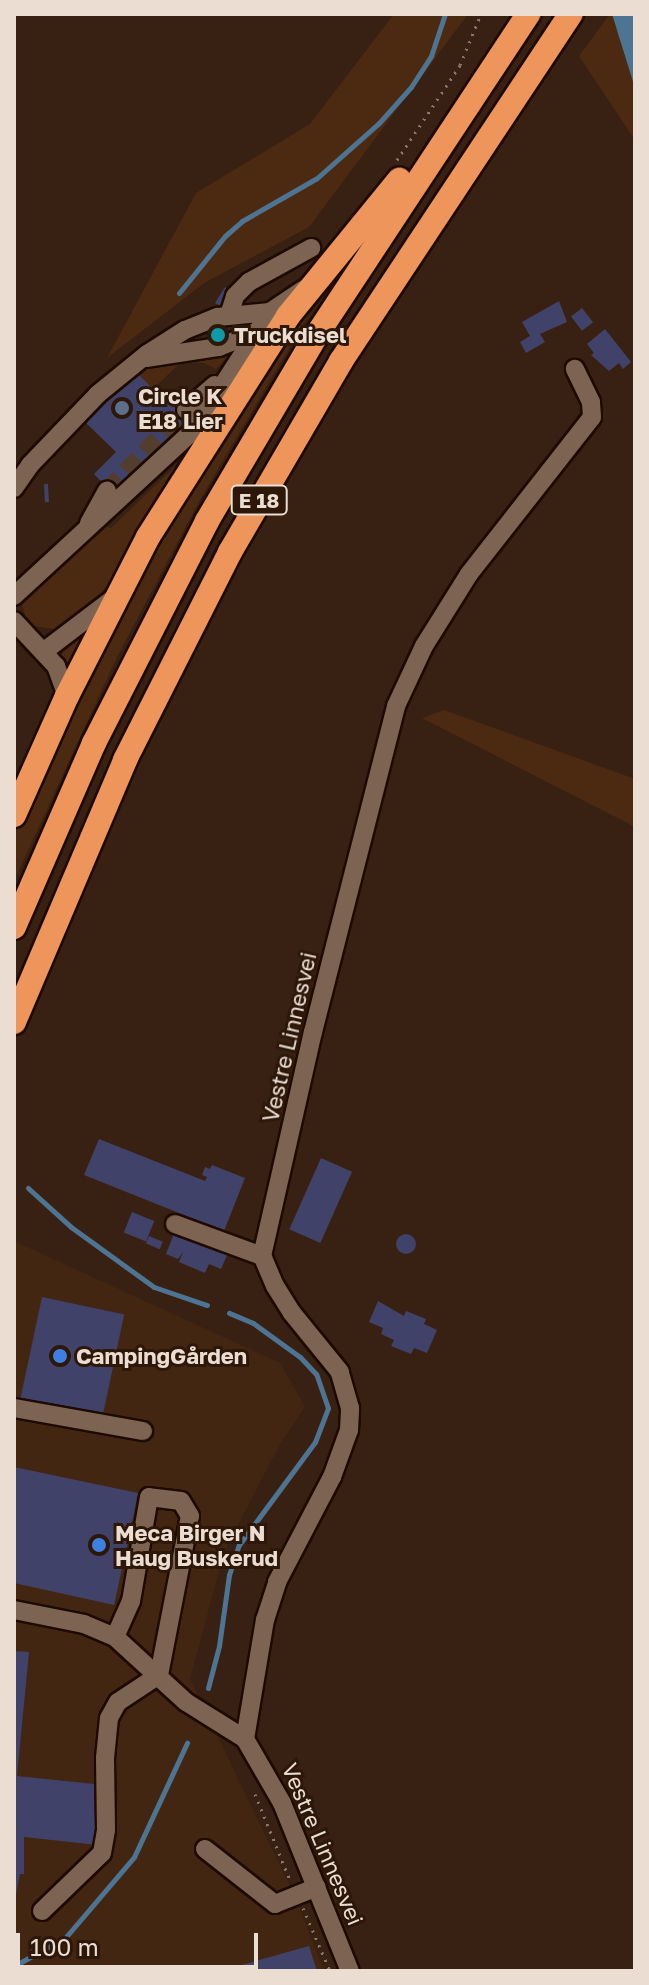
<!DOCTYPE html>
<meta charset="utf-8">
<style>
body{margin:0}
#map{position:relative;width:649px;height:1985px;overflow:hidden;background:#382112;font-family:"Golos Text",sans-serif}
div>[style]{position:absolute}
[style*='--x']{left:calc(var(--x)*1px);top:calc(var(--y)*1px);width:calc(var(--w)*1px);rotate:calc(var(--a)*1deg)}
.built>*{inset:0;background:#422612}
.green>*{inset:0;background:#4c2a11}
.water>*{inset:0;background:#4d7593}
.stream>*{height:5px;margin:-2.5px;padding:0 2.5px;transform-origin:2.5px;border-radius:2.5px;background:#4d7593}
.building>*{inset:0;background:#414269;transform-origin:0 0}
.round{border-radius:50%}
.minor-tunnel>*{height:18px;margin-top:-9px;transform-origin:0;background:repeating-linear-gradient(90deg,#533d2f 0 18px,transparent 0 27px)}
.path>*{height:3px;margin-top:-1.5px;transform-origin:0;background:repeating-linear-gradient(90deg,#8b776b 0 2px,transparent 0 8px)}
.roads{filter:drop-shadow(2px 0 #1e0a00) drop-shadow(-2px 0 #1e0a00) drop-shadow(0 2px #1e0a00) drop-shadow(0 -2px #1e0a00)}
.minor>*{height:18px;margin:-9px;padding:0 9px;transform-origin:9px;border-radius:9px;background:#7d6352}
.highway>*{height:24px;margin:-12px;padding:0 12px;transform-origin:12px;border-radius:12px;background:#ee955b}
.dots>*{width:22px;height:22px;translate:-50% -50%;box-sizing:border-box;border:4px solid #2d1708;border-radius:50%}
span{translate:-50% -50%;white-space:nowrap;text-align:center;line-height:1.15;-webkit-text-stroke:6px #2d1708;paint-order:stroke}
.shield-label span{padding:2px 6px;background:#2d1708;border:2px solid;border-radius:6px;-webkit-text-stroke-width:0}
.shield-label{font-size:20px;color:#ecddd3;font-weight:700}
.poi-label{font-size:22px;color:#ecddd3;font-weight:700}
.left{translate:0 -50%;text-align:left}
.street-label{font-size:22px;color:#ecddd3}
.frame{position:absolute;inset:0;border:16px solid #ecddd3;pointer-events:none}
.scale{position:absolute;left:16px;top:1933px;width:242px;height:36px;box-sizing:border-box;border:4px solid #ecddd3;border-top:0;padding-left:10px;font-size:24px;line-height:28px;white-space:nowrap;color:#ecddd3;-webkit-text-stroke:6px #2d1708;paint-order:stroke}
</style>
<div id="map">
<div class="built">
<div style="clip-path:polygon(14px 1241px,280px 1363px,305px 1407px,280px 1444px,224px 1552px,190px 1679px,295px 1897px,324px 1971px,14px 1971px)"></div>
</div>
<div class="green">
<div style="clip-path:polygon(394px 14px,468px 14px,309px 227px,204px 283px,107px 358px,196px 193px,310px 124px)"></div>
<div style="clip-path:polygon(610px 14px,635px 14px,635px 140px,579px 56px)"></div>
<div style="clip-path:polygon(305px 313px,308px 316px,202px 496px,116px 659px,14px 881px,14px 836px,66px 719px,157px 537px,249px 386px)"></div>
<div style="clip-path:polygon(233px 350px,216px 369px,204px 363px,181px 362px,152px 390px,137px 374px,142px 369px,157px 367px,167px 359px)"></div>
<div style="clip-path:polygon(188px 454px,127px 557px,88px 611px,59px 630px,28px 625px,22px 604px,26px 597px,103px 526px,111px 528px)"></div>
<div style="clip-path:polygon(88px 629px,90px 630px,67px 671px,59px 656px)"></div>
<div style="clip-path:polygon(444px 710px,635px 779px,635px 827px,422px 718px)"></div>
</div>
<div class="water">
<div style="clip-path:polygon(612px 14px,635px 14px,635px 88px)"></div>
</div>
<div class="stream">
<div style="--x:179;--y:293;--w:73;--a:-51.1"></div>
<div style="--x:225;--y:236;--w:23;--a:-41"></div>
<div style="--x:242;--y:221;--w:86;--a:-29.8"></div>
<div style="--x:317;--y:178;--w:83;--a:-41.6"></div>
<div style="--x:379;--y:123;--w:48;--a:-48.4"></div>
<div style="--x:411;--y:87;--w:37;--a:-57"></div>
<div style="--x:431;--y:56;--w:44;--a:-71.6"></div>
<div style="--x:28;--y:1188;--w:58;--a:42.2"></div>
<div style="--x:71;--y:1227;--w:102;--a:35.9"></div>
<div style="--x:154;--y:1287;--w:56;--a:18.8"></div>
<div style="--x:208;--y:1688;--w:43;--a:-75.3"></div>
<div style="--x:219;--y:1646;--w:72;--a:-82"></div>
<div style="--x:229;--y:1575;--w:32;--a:-72"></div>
<div style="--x:239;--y:1545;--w:128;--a:-53.6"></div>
<div style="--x:315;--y:1442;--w:36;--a:-69"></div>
<div style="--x:328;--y:1408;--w:36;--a:-109"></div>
<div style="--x:316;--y:1374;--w:23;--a:-133"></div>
<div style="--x:300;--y:1357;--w:58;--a:-144.1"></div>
<div style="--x:253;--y:1323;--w:26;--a:-157"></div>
<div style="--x:14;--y:1966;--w:58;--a:-28.8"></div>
<div style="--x:65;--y:1938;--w:106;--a:-49.6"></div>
<div style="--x:134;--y:1857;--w:126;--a:-65.1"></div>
</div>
<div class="building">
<div style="clip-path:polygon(225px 287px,229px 290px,220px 306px,215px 303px)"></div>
<div style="clip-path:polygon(559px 301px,567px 322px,540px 334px,545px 342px,526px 353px,520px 342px,530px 336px,522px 322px)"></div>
<div style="left:582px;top:308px;width:18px;height:14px;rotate:52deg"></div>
<div style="left:222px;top:323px;width:17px;height:17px;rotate:62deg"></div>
<div style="clip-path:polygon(605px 329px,631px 362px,623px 369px,619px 363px,609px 371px,591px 355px,594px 353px,587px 344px)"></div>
<div style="clip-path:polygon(135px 371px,166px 402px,172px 397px,195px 420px,116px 497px,94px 474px,116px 452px,84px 421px)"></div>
<div style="left:48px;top:484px;width:18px;height:4px;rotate:87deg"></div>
<div style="clip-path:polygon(99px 1139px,205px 1181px,207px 1177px,202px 1175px,205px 1167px,210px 1169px,212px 1165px,245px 1178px,224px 1231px,84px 1175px)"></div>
<div style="left:321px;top:1158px;width:34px;height:78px;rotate:24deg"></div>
<div style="left:132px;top:1212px;width:24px;height:22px;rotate:22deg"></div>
<div style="clip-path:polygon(175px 1231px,228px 1253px,221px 1269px,209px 1264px,205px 1273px,179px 1262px,183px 1252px,178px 1259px,166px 1254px)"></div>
<div class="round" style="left:396px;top:1234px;width:20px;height:20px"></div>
<div style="left:149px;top:1236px;width:15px;height:8px;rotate:23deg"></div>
<div style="left:42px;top:1297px;width:84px;height:103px;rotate:12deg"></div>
<div style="clip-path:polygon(378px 1301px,404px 1316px,406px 1311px,426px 1319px,424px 1324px,437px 1330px,427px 1353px,414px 1348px,411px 1354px,391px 1346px,394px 1340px,381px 1334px,383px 1328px,369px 1322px)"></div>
<div style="clip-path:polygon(14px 1467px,138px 1493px,127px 1547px,123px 1550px,126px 1550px,114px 1605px,14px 1583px)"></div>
<div style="clip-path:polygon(14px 1651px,29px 1652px,17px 1776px,104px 1785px,98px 1845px,24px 1837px,24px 1874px,20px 1874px,14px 1905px)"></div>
<div style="clip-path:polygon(309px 1946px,317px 1971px,225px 1971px,224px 1970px)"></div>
</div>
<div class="minor-tunnel">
<div style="--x:107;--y:491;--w:113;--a:-45.7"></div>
</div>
<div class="path">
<div style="--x:397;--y:160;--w:114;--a:-56.4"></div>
<div style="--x:460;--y:65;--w:55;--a:-67.6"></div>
<div style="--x:255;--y:1794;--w:93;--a:67.9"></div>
<div style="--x:303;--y:1908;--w:69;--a:66.8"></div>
</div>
<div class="roads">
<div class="minor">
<div style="--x:229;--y:315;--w:20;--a:-72"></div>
<div style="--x:235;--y:296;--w:20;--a:-45"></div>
<div style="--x:249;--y:282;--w:71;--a:-28.7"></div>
<div style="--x:146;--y:358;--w:74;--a:-8.6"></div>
<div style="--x:219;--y:347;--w:37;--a:-22"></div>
<div style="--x:186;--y:410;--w:38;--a:-41"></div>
<div style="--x:14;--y:488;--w:28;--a:-55"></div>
<div style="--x:30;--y:465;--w:98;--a:-46.2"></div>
<div style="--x:98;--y:394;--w:63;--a:-39.2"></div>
<div style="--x:147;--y:354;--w:45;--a:-32.3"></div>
<div style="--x:185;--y:330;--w:35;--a:-22"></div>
<div style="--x:218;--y:317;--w:52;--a:-5.5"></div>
<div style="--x:89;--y:523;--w:37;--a:-61"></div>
<div style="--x:14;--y:596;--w:243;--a:-42.7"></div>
<div style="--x:193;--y:431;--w:142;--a:-57.1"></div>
<div style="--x:270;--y:312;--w:40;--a:-34"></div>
<div style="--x:14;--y:621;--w:62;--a:47"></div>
<div style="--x:56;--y:666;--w:32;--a:70"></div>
<div style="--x:43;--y:652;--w:89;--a:-37.3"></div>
<div style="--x:175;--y:1224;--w:93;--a:20.2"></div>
<div style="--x:14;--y:1408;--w:131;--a:10.1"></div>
<div style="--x:14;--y:1610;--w:71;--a:11.3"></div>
<div style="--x:84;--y:1624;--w:34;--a:23"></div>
<div style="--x:115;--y:1637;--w:96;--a:42.5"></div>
<div style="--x:186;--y:1702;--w:70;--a:32.1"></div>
<div style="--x:245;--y:1739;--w:74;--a:60"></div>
<div style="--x:282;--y:1803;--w:181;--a:68"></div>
<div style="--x:245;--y:1739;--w:121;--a:-80.5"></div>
<div style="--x:265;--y:1620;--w:40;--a:-72"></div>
<div style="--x:277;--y:1582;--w:119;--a:-62.4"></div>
<div style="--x:332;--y:1477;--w:50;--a:-70.1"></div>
<div style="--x:349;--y:1430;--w:22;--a:-87"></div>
<div style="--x:350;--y:1408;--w:37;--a:-106"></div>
<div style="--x:340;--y:1372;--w:76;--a:-129.1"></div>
<div style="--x:292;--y:1313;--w:32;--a:-122"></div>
<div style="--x:275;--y:1286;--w:33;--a:-113"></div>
<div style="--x:262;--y:1256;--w:230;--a:-77.2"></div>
<div style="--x:313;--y:1032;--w:336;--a:-75.7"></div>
<div style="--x:396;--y:706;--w:66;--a:-65"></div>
<div style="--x:424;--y:646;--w:85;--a:-58"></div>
<div style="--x:469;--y:574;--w:199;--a:-51.9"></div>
<div style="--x:592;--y:417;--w:15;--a:-94"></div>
<div style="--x:591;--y:402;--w:37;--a:-116"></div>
<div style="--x:205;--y:1849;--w:89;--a:38.2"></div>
<div style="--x:275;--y:1904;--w:45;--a:-22"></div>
<div style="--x:42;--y:1911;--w:83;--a:-44"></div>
<div style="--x:102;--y:1853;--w:23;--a:-80"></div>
<div style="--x:106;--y:1830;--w:72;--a:-90.8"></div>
<div style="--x:105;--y:1758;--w:40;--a:-84.3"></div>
<div style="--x:109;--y:1718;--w:18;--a:-61"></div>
<div style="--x:118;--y:1702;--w:49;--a:-33.4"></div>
<div style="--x:159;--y:1675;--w:162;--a:-79"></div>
<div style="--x:190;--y:1516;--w:17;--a:-121"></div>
<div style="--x:181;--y:1501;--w:32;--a:-173"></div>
<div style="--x:149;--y:1497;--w:106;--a:99.8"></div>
<div style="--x:131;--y:1601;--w:39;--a:114"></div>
</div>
<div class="highway">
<div style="--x:14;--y:815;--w:130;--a:-66"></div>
<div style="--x:67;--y:696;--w:178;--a:-63"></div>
<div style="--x:148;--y:537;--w:262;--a:-57.6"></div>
<div style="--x:288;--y:316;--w:176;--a:-50.8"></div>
<div style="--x:14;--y:927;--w:201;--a:-66.5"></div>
<div style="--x:94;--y:743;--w:249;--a:-63"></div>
<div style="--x:207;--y:521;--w:215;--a:-59.5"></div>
<div style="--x:316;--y:336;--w:386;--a:-56.6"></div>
<div style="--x:14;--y:1022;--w:285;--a:-67"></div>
<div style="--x:125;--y:760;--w:233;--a:-63.2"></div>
<div style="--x:230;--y:552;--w:221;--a:-59.8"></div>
<div style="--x:341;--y:361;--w:416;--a:-56.5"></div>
</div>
</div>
<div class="dots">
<div style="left:218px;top:335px;background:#0f9aa8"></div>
<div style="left:122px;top:408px;background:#5c6f8a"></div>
<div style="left:60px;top:1356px;background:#3f7fe0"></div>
<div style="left:99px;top:1545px;background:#3f7fe0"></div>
</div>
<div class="shield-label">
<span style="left:259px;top:500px">E 18</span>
</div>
<div class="poi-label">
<span class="left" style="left:234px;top:335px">Truckdisel</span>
<span class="left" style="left:138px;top:408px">Circle K<br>E18 Lier</span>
<span class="left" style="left:76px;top:1356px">CampingGården</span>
<span class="left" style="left:115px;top:1545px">Meca Birger N<br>Haug Buskerud</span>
</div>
<div class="street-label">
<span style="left:289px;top:1037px;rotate:-77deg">Vestre Linnesvei</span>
<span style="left:323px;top:1844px;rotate:67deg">Vestre Linnesvei</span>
</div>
<div class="frame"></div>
<div class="scale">100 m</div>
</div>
